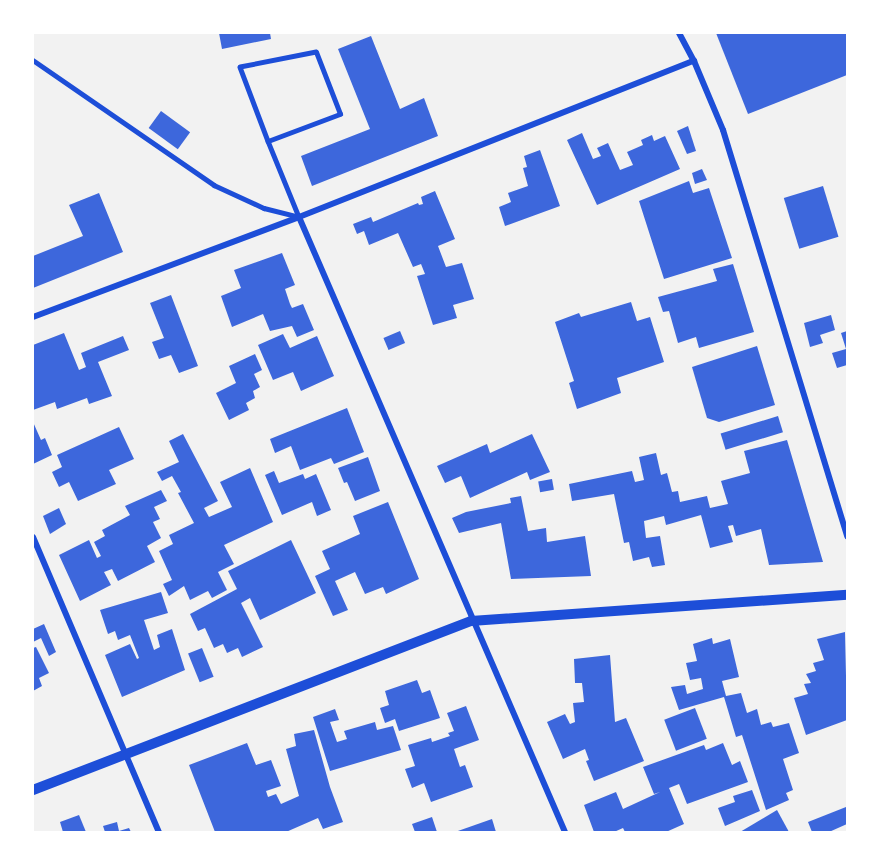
<!DOCTYPE html>
<style>
body{margin:0}
#map{position:relative;width:880px;height:865px;overflow:hidden;background:#f2f2f2;font-family:Helvetica,sans-serif}
div>[style]{position:absolute}
[style*='--x']{left:calc(var(--x)*1px);top:calc(var(--y)*1px);width:calc(var(--w)*1px);rotate:calc(var(--a)*1deg)}
.building>*{inset:0;background:#3d67dc;transform-origin:0 0}
.service>*{height:4.5px;margin:-2.25px;padding:0 2.25px;transform-origin:2.25px;border-radius:2.25px;background:#1d4ed8}
.minor>*{height:6px;margin:-3px;padding:0 3px;transform-origin:3px;border-radius:3px;background:#1d4ed8}
.tertiary>*{height:10px;margin:-5px;padding:0 5px;transform-origin:5px;border-radius:5px;background:#1d4ed8}
span{translate:-50% -50%;white-space:nowrap;text-align:center;line-height:1.15;-webkit-text-stroke:4.5px #fff;paint-order:stroke}
.frame{position:absolute;inset:0;border:34px solid #fff;pointer-events:none}
</style>
<div id="map">
<div class="building">
<div style="clip-path:polygon(219px 33px,270px 33px,271px 39px,222px 49px)"></div>
<div style="clip-path:polygon(716px 33px,847px 33px,847px 75px,748px 114px)"></div>
<div style="clip-path:polygon(371px 36px,400px 109px,424px 98px,438px 136px,312px 186px,301px 156px,370px 129px,338px 49px)"></div>
<div style="left:161px;top:111px;width:36px;height:21px;rotate:36deg"></div>
<div style="clip-path:polygon(688px 126px,696px 151px,687px 154px,677px 131px)"></div>
<div style="clip-path:polygon(582px 133px,593px 159px,601px 156px,597px 148px,608px 143px,620px 170px,633px 165px,627px 152px,643px 145px,641px 140px,652px 135px,654px 141px,665px 136px,680px 169px,597px 205px,567px 140px)"></div>
<div style="clip-path:polygon(540px 150px,560px 206px,505px 226px,499px 207px,511px 202px,508px 193px,528px 186px,523px 168px,527px 167px,524px 156px)"></div>
<div style="clip-path:polygon(702px 169px,707px 180px,695px 184px,692px 173px)"></div>
<div style="clip-path:polygon(689px 181px,693px 193px,709px 188px,732px 258px,664px 279px,639px 201px)"></div>
<div style="left:823px;top:186px;width:53px;height:41px;rotate:73deg"></div>
<div style="clip-path:polygon(435px 191px,455px 239px,438px 246px,446px 267px,462px 263px,474px 299px,453px 305px,457px 318px,433px 325px,417px 276px,425px 274px,421px 264px,413px 267px,398px 233px,369px 245px,364px 231px,357px 234px,353px 224px,371px 217px,373px 222px,418px 203px,419px 205px,423px 204px,421px 197px)"></div>
<div style="clip-path:polygon(99px 193px,123px 252px,33px 288px,33px 256px,83px 236px,69px 205px)"></div>
<div style="clip-path:polygon(282px 253px,295px 285px,285px 289px,290px 304px,292px 308px,303px 304px,314px 330px,297px 337px,292px 326px,270px 331px,263px 314px,232px 327px,221px 296px,241px 288px,234px 270px)"></div>
<div style="clip-path:polygon(733px 264px,754px 332px,699px 348px,696px 337px,678px 343px,669px 311px,663px 312px,658px 297px,717px 281px,713px 269px)"></div>
<div style="clip-path:polygon(171px 295px,198px 366px,179px 373px,171px 355px,159px 359px,152px 342px,164px 338px,150px 303px)"></div>
<div style="clip-path:polygon(631px 302px,637px 321px,650px 317px,664px 362px,617px 378px,621px 393px,577px 409px,569px 383px,574px 381px,555px 322px,579px 313px,581px 317px)"></div>
<div style="clip-path:polygon(831px 315px,835px 330px,820px 335px,823px 343px,810px 347px,804px 323px)"></div>
<div style="left:400px;top:331px;width:13px;height:18px;rotate:67deg"></div>
<div style="clip-path:polygon(847px 331px,847px 365px,837px 368px,832px 353px,846px 349px,841px 333px)"></div>
<div style="clip-path:polygon(64px 333px,79px 370px,86px 367px,81px 353px,123px 336px,129px 350px,98px 362px,112px 396px,89px 404px,87px 398px,57px 409px,55px 402px,33px 410px,33px 345px)"></div>
<div style="clip-path:polygon(283px 334px,290px 348px,317px 336px,334px 376px,301px 391px,293px 372px,273px 380px,258px 345px)"></div>
<div style="clip-path:polygon(757px 346px,775px 405px,719px 422px,707px 418px,692px 367px)"></div>
<div style="clip-path:polygon(255px 354px,262px 370px,254px 374px,260px 387px,253px 391px,255px 398px,246px 403px,249px 410px,229px 420px,216px 393px,236px 383px,229px 366px)"></div>
<div style="clip-path:polygon(347px 408px,364px 452px,334px 464px,331px 458px,300px 470px,291px 446px,275px 453px,270px 439px)"></div>
<div style="left:778px;top:416px;width:17px;height:60px;rotate:73deg"></div>
<div style="clip-path:polygon(33px 422px,41px 440px,45px 438px,52px 455px,33px 464px)"></div>
<div style="clip-path:polygon(119px 427px,134px 459px,109px 470px,116px 484px,78px 501px,69px 482px,59px 487px,52px 472px,62px 467px,57px 455px)"></div>
<div style="clip-path:polygon(183px 434px,218px 501px,204px 508px,209px 517px,232px 507px,220px 482px,250px 468px,273px 522px,224px 545px,234px 564px,218px 572px,227px 590px,212px 598px,208px 591px,190px 600px,184px 586px,169px 596px,163px 584px,172px 580px,159px 551px,173px 544px,169px 535px,194px 523px,178px 493px,181px 492px,172px 476px,162px 481px,157px 472px,179px 462px,169px 441px)"></div>
<div style="clip-path:polygon(532px 434px,550px 472px,530px 480px,527px 472px,470px 498px,461px 476px,445px 483px,437px 466px,487px 444px,490px 453px)"></div>
<div style="clip-path:polygon(787px 440px,823px 562px,769px 565px,761px 529px,736px 536px,733px 525px,728px 526px,733px 542px,710px 548px,701px 515px,666px 525px,664px 516px,644px 521px,646px 538px,660px 536px,665px 565px,652px 567px,649px 557px,633px 561px,629px 542px,624px 543px,614px 494px,572px 501px,569px 484px,632px 471px,635px 482px,644px 480px,639px 457px,656px 453px,661px 475px,667px 473px,672px 492px,678px 491px,680px 502px,707px 496px,710px 508px,728px 504px,721px 481px,750px 473px,744px 451px)"></div>
<div style="clip-path:polygon(368px 457px,380px 491px,355px 501px,347px 482px,344px 483px,338px 468px)"></div>
<div style="clip-path:polygon(274px 471px,279px 483px,303px 474px,305px 479px,316px 474px,331px 510px,317px 516px,312px 502px,282px 515px,265px 475px)"></div>
<div style="left:552px;top:479px;width:11px;height:14px;rotate:80deg"></div>
<div style="clip-path:polygon(161px 490px,167px 501px,154px 507px,160px 519px,153px 522px,161px 538px,147px 546px,155px 562px,118px 581px,112px 569px,104px 572px,111px 585px,80px 601px,59px 555px,89px 540px,97px 558px,101px 556px,94px 542px,105px 536px,102px 530px,130px 515px,125px 506px)"></div>
<div style="clip-path:polygon(521px 496px,528px 531px,546px 528px,547px 542px,585px 536px,591px 576px,511px 579px,501px 523px,459px 533px,452px 518px,466px 512px,511px 503px,510px 498px)"></div>
<div style="clip-path:polygon(388px 502px,419px 579px,386px 594px,383px 587px,365px 594px,355px 572px,335px 581px,348px 610px,333px 616px,315px 576px,330px 569px,322px 551px,360px 534px,353px 516px)"></div>
<div style="clip-path:polygon(59px 508px,66px 524px,50px 534px,43px 516px)"></div>
<div style="clip-path:polygon(291px 540px,316px 593px,260px 620px,250px 598px,241px 603px,263px 647px,242px 657px,238px 648px,227px 653px,223px 644px,214px 648px,205px 628px,198px 631px,190px 614px,237px 589px,228px 571px)"></div>
<div style="clip-path:polygon(161px 592px,168px 613px,144px 620px,154px 650px,160px 647px,157px 635px,172px 629px,185px 670px,122px 697px,105px 655px,130px 644px,137px 659px,139px 658px,130px 635px,118px 640px,115px 631px,108px 634px,100px 610px)"></div>
<div style="clip-path:polygon(44px 624px,56px 652px,49px 656px,41px 638px,33px 642px,33px 629px)"></div>
<div style="clip-path:polygon(845px 632px,847px 720px,806px 735px,794px 698px,808px 694px,804px 684px,811px 683px,806px 674px,816px 671px,813px 663px,824px 660px,817px 639px)"></div>
<div style="clip-path:polygon(712px 638px,713px 644px,730px 639px,739px 677px,722px 681px,726px 696px,741px 693px,747px 713px,757px 709px,761px 725px,771px 722px,773px 727px,789px 723px,799px 753px,783px 759px,793px 790px,786px 793px,789px 800px,766px 810px,742px 735px,736px 737px,724px 697px,679px 710px,671px 687px,685px 685px,687px 694px,703px 689px,701px 678px,690px 680px,686px 663px,697px 661px,693px 644px)"></div>
<div style="clip-path:polygon(36px 647px,49px 673px,39px 678px,42px 686px,33px 691px,33px 648px)"></div>
<div style="left:202px;top:648px;width:31px;height:15px;rotate:68deg"></div>
<div style="clip-path:polygon(610px 655px,615px 722px,626px 718px,644px 761px,594px 781px,586px 761px,589px 760px,585px 749px,563px 759px,547px 722px,565px 714px,570px 724px,575px 722px,573px 703px,584px 702px,582px 683px,575px 683px,574px 659px)"></div>
<div style="clip-path:polygon(417px 680px,422px 693px,430px 690px,440px 718px,399px 731px,395px 719px,385px 723px,380px 708px,389px 705px,385px 691px)"></div>
<div style="clip-path:polygon(466px 706px,479px 740px,454px 749px,460px 767px,465px 765px,473px 787px,431px 802px,424px 783px,412px 788px,405px 769px,415px 766px,408px 745px,431px 738px,432px 742px,450px 736px,448px 733px,454px 731px,447px 713px)"></div>
<div style="left:695px;top:708px;width:33px;height:33px;rotate:69deg"></div>
<div style="clip-path:polygon(335px 709px,339px 720px,330px 722px,337px 742px,347px 739px,344px 731px,375px 722px,377px 730px,393px 726px,401px 750px,330px 771px,313px 717px)"></div>
<div style="clip-path:polygon(314px 730px,330px 787px,343px 822px,323px 829px,318px 818px,286px 832px,215px 832px,189px 765px,247px 743px,256px 765px,271px 760px,281px 786px,266px 791px,268px 797px,276px 794px,281px 804px,299px 796px,286px 749px,296px 746px,294px 734px)"></div>
<div style="clip-path:polygon(723px 743px,732px 765px,740px 761px,748px 782px,687px 804px,679px 784px,669px 788px,684px 824px,666px 832px,625px 832px,623px 828px,614px 832px,594px 832px,584px 805px,616px 792px,623px 809px,660px 792px,654px 794px,643px 767px,704px 745px,706px 750px)"></div>
<div style="clip-path:polygon(752px 790px,760px 811px,725px 826px,718px 808px,735px 802px,733px 796px)"></div>
<div style="clip-path:polygon(846px 807px,847px 824px,829px 832px,812px 832px,808px 822px)"></div>
<div style="clip-path:polygon(777px 810px,789px 832px,740px 832px)"></div>
<div style="clip-path:polygon(79px 815px,86px 832px,63px 832px,60px 822px)"></div>
<div style="clip-path:polygon(432px 817px,437px 832px,415px 832px,412px 824px)"></div>
<div style="clip-path:polygon(492px 819px,496px 832px,455px 832px)"></div>
<div style="clip-path:polygon(117px 822px,119px 831px,129px 828px,131px 832px,105px 832px,103px 826px)"></div>
</div>
<div class="service">
<div style="--x:33;--y:60;--w:220;--a:34.6"></div>
<div style="--x:214;--y:185;--w:55;--a:24.7"></div>
<div style="--x:264;--y:208;--w:36;--a:14"></div>
<div style="--x:268;--y:141;--w:77;--a:-20.6"></div>
<div style="--x:340;--y:114;--w:66;--a:-111.2"></div>
<div style="--x:316;--y:52;--w:77;--a:168.8"></div>
<div style="--x:240;--y:67;--w:79;--a:69.3"></div>
<div style="--x:268;--y:141;--w:82;--a:67.8"></div>
</div>
<div class="minor">
<div style="--x:679;--y:33;--w:32;--a:62"></div>
<div style="--x:694;--y:61;--w:75;--a:67.2"></div>
<div style="--x:723;--y:130;--w:425;--a:73"></div>
<div style="--x:299;--y:217;--w:670;--a:66.61"></div>
<div style="--x:33;--y:317;--w:284;--a:-20.6"></div>
<div style="--x:299;--y:217;--w:425;--a:-21.6"></div>
<div style="--x:33;--y:537;--w:321;--a:66.9"></div>
</div>
<div class="tertiary">
<div style="--x:33;--y:790;--w:469;--a:-21.1"></div>
<div style="--x:471;--y:621;--w:377;--a:-4"></div>
</div>
<div class="frame"></div>
</div>
